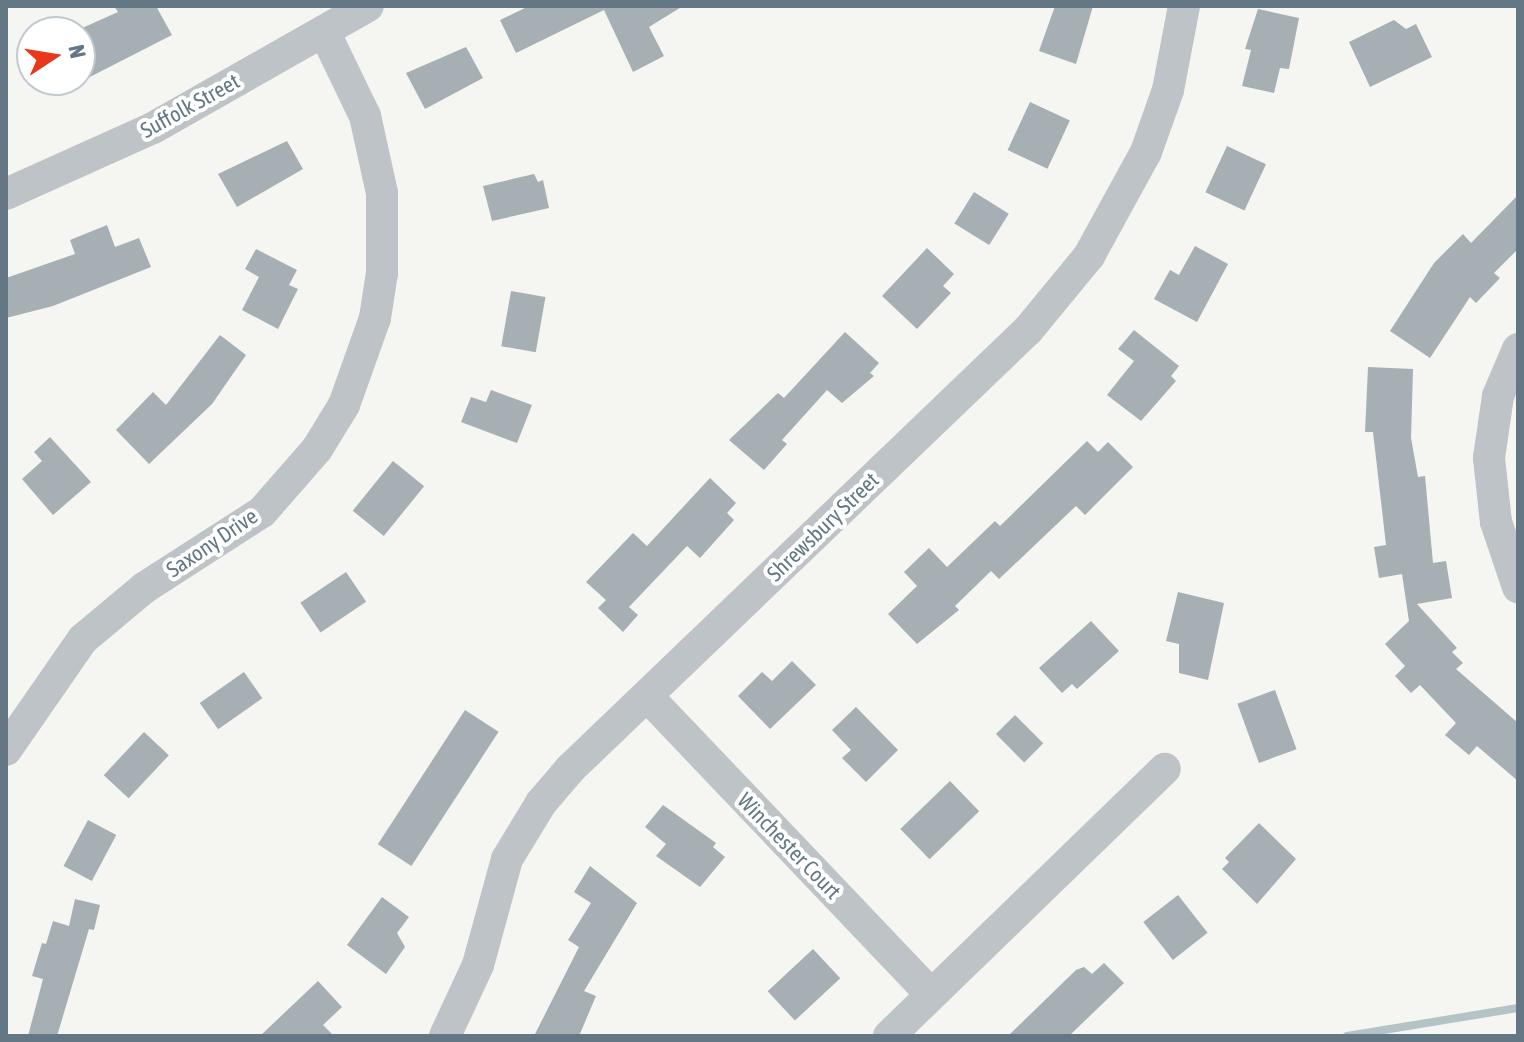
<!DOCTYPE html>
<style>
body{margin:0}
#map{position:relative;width:1524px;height:1042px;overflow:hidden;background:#f5f5f1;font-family:"Asap Condensed",sans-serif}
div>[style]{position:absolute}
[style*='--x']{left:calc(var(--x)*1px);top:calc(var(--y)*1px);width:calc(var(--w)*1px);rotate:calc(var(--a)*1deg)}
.stream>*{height:8px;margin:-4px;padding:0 4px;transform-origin:4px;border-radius:4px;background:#b4c4c6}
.building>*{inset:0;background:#a5afb4;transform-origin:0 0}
.minor>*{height:32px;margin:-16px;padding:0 16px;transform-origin:16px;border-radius:16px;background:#bdc3c6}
span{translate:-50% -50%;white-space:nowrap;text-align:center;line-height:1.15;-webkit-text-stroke:8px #fff;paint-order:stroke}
.street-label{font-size:22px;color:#637884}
.frame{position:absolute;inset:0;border:8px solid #637884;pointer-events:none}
.north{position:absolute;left:16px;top:16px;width:80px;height:80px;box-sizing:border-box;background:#fff;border:2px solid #c1c9ce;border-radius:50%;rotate:78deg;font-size:22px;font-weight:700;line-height:32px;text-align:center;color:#637884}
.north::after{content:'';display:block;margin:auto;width:28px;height:36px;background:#ea371c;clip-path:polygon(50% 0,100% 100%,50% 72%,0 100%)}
</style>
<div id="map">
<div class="stream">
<div style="--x:1347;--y:1036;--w:173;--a:-9.3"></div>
</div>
<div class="building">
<div style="clip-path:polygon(114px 6px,156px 6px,172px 35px,80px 82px,80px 29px,118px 12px)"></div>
<div style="clip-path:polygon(529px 6px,683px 6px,649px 27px,664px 56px,633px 72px,604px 10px,516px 53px,500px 20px)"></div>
<div style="clip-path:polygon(1055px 6px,1093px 6px,1076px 64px,1039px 51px)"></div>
<div style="clip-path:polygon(1258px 9px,1299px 18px,1289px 69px,1280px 68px,1274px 93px,1242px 86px,1251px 50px,1245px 49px)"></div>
<div style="clip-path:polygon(1394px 20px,1406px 29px,1416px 24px,1432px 57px,1370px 87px,1349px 42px)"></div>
<div style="clip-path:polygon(466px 47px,483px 78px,425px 109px,406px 73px)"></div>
<div style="left:1030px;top:102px;width:44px;height:53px;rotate:25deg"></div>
<div style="clip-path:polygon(287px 141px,303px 169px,237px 207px,218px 174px)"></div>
<div style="left:1227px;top:146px;width:43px;height:51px;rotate:25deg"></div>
<div style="clip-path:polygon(534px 174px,538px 182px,543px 180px,549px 208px,492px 221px,483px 186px)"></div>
<div style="left:974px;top:192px;width:41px;height:37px;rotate:32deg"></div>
<div style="clip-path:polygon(1518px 195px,1518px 249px,1494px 273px,1500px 278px,1476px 303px,1470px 297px,1430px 358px,1390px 331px,1434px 263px,1463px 234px,1471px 243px)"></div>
<div style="clip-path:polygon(107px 225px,115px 247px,139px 238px,151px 267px,53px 306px,6px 318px,6px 278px,75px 254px,70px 240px)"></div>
<div style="clip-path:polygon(1195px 246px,1228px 264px,1197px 322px,1154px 299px,1170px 270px,1179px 275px)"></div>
<div style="clip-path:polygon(927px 248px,954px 274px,943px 286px,951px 293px,917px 329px,882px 296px)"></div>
<div style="clip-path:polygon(256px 249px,297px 270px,289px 285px,298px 289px,278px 329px,242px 310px,259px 277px,245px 269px)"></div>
<div style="left:511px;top:291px;width:35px;height:56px;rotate:10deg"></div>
<div style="clip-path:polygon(1134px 330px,1179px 366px,1171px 376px,1176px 381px,1141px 421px,1107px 395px,1134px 361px,1118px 349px)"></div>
<div style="clip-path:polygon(845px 332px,879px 363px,870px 373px,874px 376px,842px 403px,827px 390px,782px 440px,787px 444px,764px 470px,729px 440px,778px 393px,784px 398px)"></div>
<div style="clip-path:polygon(220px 335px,246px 355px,212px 404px,149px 464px,116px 430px,153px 392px,166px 405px)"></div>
<div style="clip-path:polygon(1368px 367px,1413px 369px,1411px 438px,1418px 477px,1425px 476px,1433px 563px,1446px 561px,1452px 598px,1417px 604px,1457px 648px,1452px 652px,1463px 663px,1456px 669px,1518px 723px,1518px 781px,1477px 746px,1469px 755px,1445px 735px,1456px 723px,1420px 685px,1411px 693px,1395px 676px,1405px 666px,1385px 644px,1409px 621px,1402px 574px,1379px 578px,1374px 547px,1386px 545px,1373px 432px,1365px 432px)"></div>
<div style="clip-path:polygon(491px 390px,532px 405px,517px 443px,461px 422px,471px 397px,486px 402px)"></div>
<div style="clip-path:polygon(50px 437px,91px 482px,53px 515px,22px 479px,42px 461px,34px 452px)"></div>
<div style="clip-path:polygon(1087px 441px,1098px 452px,1108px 442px,1133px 467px,1085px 515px,1076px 506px,999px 579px,991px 571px,955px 606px,959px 610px,917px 644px,888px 614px,917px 586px,904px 572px,929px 548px,947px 567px,995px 521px,1000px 526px)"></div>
<div style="left:393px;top:461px;width:40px;height:64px;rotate:39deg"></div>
<div style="clip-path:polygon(710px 478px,736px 503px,727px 513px,734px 520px,700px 558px,687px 546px,629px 607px,638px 615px,623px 632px,598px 608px,606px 600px,586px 582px,633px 533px,647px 546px)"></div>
<div style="left:346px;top:572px;width:36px;height:55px;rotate:56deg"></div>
<div style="clip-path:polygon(1178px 592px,1224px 603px,1208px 680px,1179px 673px,1179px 644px,1166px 641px)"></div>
<div style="clip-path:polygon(1091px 621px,1119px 651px,1077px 689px,1072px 684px,1062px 693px,1039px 668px)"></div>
<div style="clip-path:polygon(792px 661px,816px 685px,770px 729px,738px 696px,762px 672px,772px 681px)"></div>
<div style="left:244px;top:672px;width:32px;height:54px;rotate:55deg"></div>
<div style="left:1275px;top:690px;width:63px;height:40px;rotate:70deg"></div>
<div style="clip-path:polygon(856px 707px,898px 750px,866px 782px,842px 758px,851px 750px,832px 730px)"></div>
<div style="left:465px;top:710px;width:40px;height:160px;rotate:33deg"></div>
<div style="left:1015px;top:715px;width:40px;height:27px;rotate:45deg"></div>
<div style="left:144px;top:732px;width:34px;height:59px;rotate:43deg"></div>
<div style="left:950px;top:781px;width:42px;height:69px;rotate:46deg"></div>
<div style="clip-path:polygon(663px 805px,716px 843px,713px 847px,725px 857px,700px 887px,656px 856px,666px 844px,645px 827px)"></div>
<div style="left:88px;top:820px;width:32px;height:52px;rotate:28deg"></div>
<div style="clip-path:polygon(1259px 823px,1296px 859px,1257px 904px,1222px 869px,1229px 862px,1225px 858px)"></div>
<div style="clip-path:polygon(590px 866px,637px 903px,584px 991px,596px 996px,579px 1036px,534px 1036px,579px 947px,568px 940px,591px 903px,574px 892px)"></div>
<div style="left:1178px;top:895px;width:48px;height:44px;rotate:52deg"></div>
<div style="clip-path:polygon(382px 897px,409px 917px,397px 933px,405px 947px,386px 974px,347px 945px)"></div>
<div style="clip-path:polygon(75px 899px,100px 905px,94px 930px,89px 929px,57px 1036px,28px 1036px,43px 979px,32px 976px,42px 943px,46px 944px,53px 921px,69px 926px)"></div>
<div style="left:813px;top:949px;width:40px;height:62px;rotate:47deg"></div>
<div style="clip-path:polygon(1104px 963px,1124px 983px,1069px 1036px,1008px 1036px,1076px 970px,1084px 967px,1092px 974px)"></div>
<div style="clip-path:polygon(318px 981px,342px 1007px,323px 1025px,334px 1036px,260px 1036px)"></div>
</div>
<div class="minor">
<div style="--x:6;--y:194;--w:161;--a:-24.2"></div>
<div style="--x:153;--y:128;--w:247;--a:-29.6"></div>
<div style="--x:1518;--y:349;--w:51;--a:113.1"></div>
<div style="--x:1498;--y:396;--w:63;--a:98.3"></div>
<div style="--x:1489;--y:458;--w:64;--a:83.8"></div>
<div style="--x:1496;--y:522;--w:69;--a:71.3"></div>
<div style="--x:648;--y:697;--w:410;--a:46.4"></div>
<div style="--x:6;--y:750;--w:135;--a:-55.3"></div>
<div style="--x:83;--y:639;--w:80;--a:-39.9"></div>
<div style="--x:144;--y:588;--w:140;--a:-32.8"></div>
<div style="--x:262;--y:512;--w:84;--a:-48.9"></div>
<div style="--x:317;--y:449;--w:52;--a:-58.5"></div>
<div style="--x:344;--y:405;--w:92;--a:-70.4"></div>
<div style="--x:375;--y:318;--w:46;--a:-81.2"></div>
<div style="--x:382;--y:273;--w:80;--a:-90"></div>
<div style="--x:382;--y:193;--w:79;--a:-102.4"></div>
<div style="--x:365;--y:116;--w:94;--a:-115.8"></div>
<div style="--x:445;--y:1036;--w:78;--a:-65.1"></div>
<div style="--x:478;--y:965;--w:110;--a:-74.7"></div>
<div style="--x:507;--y:859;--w:66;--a:-58.7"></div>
<div style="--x:541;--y:803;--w:45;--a:-49.5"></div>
<div style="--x:570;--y:769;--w:634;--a:-43.79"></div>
<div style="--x:1028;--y:330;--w:96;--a:-50.5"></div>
<div style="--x:1089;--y:256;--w:119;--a:-61.3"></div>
<div style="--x:1146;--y:152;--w:66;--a:-70.5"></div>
<div style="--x:1168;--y:90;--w:86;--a:-79.2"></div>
<div style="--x:889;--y:1036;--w:384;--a:-44.1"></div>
</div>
<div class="street-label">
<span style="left:190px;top:106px;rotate:-29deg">Suffolk Street</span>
<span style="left:823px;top:527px;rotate:-44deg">Shrewsbury Street</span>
<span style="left:212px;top:543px;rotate:-34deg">Saxony Drive</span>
<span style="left:789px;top:846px;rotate:46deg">Winchester Court</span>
</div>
<div class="frame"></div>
<div class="north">N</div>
</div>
